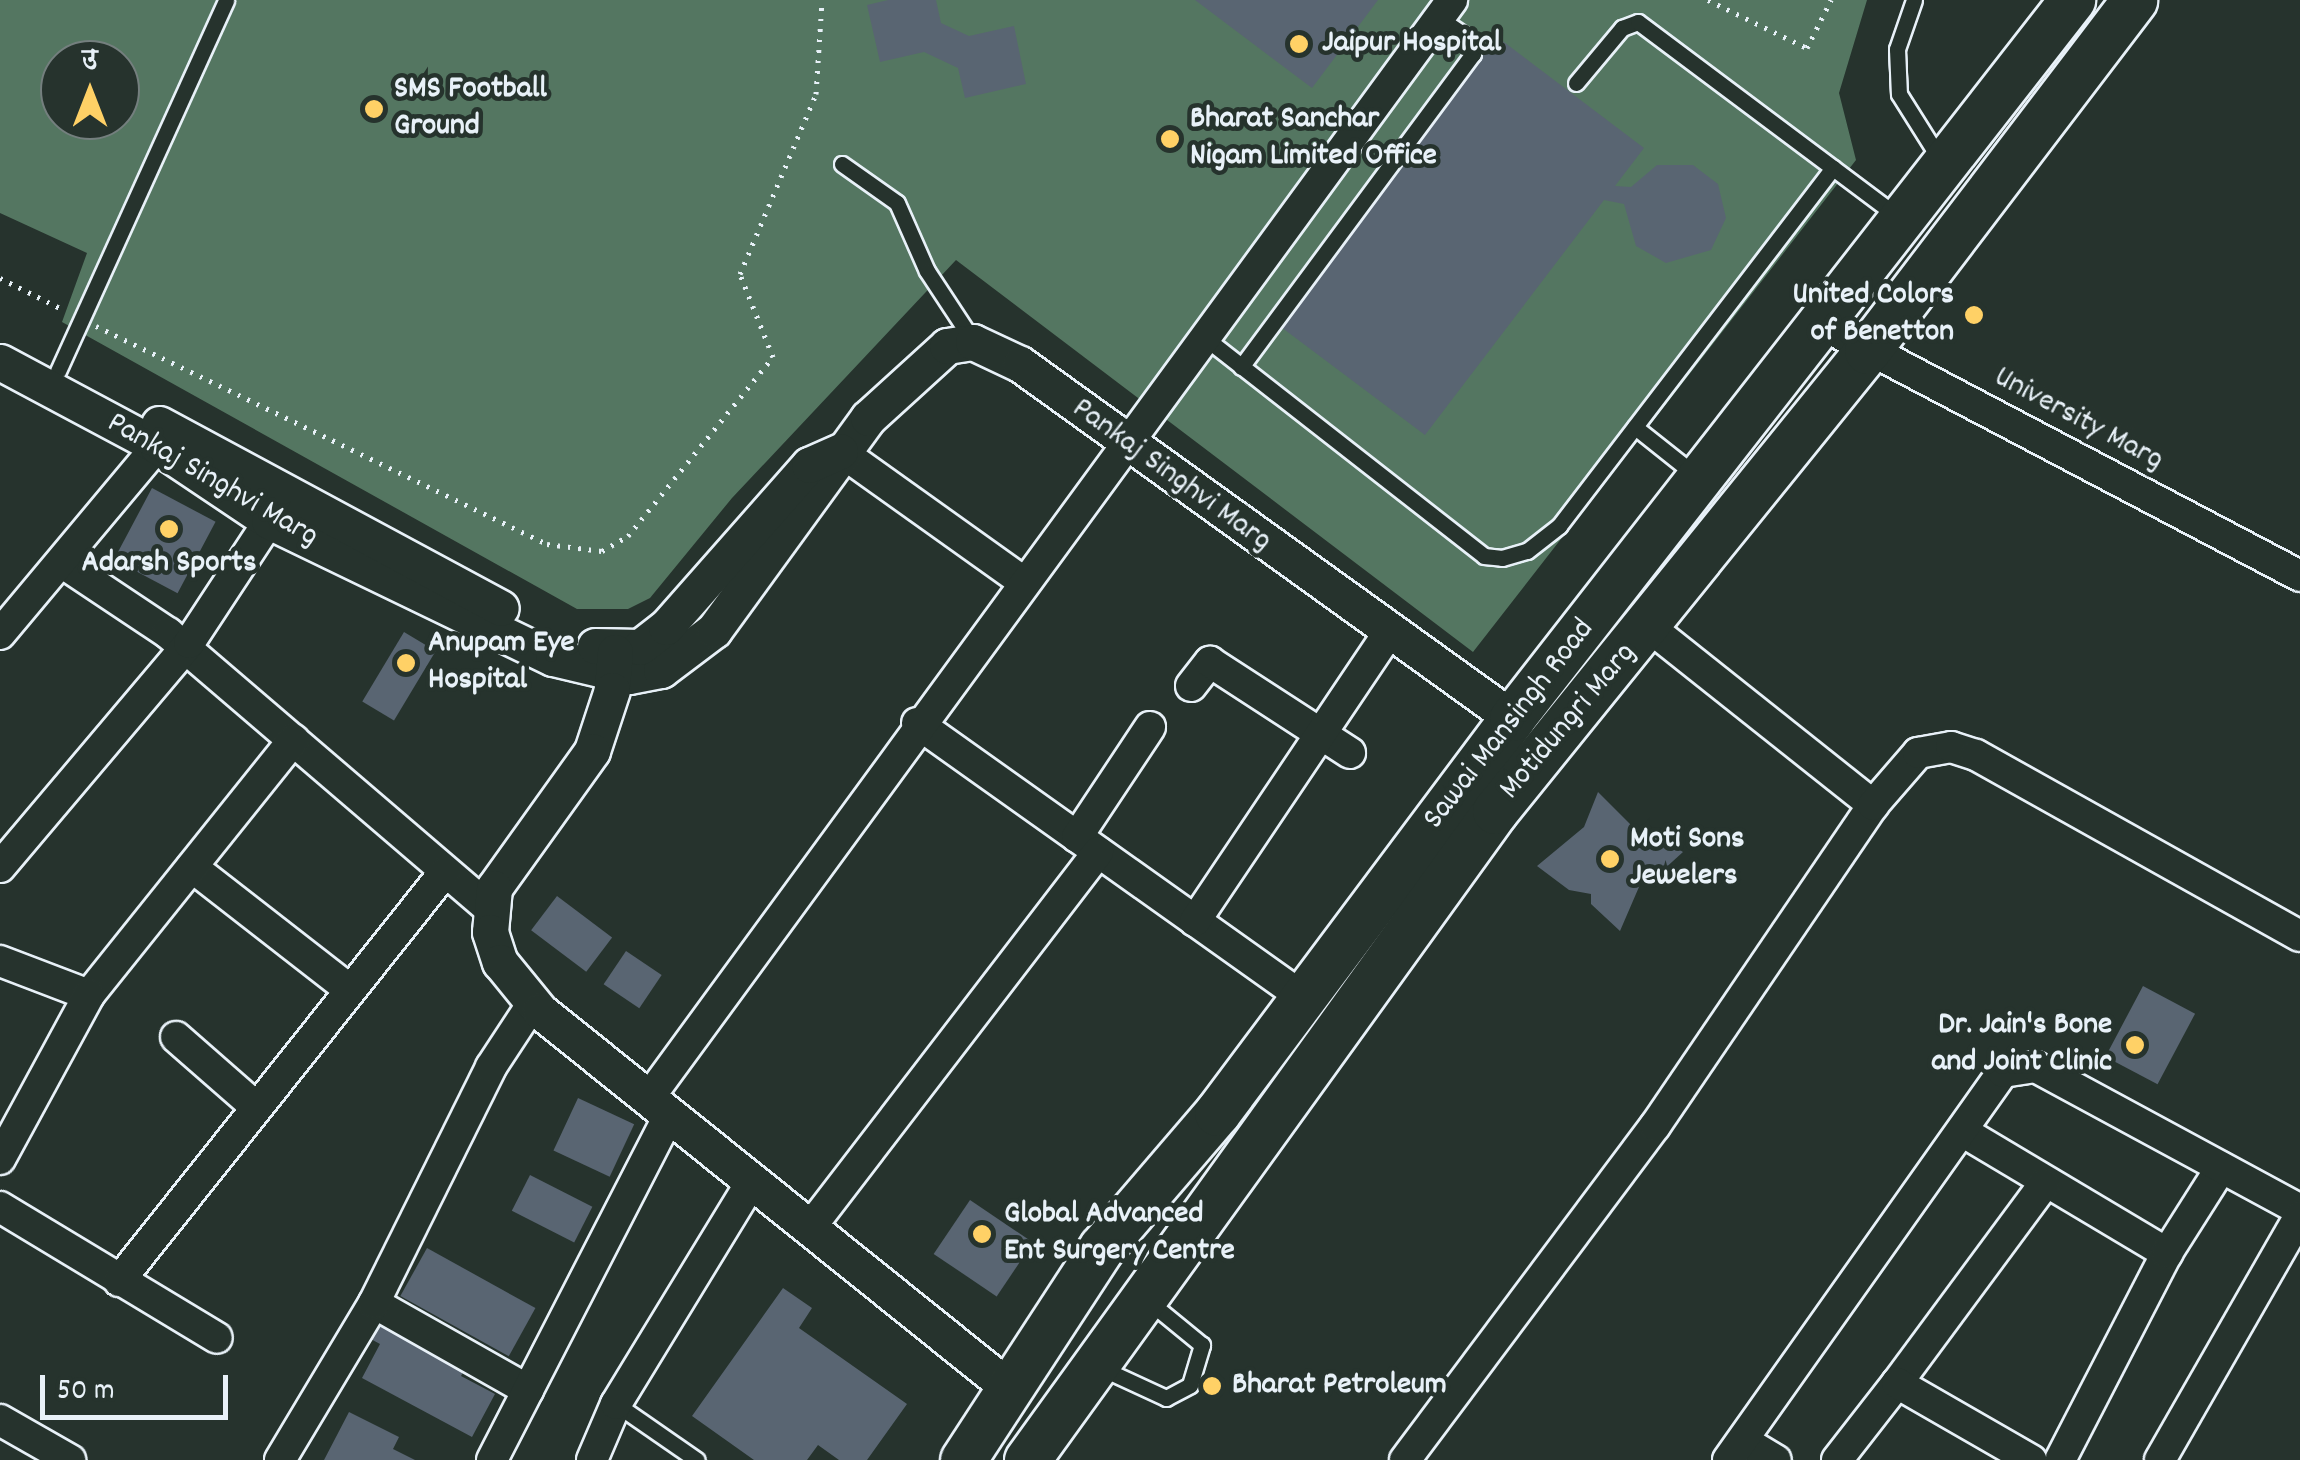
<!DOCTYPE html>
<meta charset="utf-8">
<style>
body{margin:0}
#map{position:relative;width:2300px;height:1460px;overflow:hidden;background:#26332d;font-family:Dekko,"Playpen Sans Deva",sans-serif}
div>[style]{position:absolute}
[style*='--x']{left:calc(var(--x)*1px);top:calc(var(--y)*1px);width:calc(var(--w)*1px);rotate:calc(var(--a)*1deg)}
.green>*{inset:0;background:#547661}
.building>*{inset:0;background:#596572;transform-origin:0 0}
.path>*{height:5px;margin-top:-2.5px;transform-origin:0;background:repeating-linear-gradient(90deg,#e8f1f8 0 2.5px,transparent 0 10.5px)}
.roads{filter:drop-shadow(2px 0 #e8f1f8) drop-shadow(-2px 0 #e8f1f8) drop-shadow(0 2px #e8f1f8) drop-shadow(0 -2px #e8f1f8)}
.service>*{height:15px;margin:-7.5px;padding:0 7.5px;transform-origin:7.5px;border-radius:7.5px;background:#26332d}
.minor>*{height:30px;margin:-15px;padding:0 15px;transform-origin:15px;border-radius:15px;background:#26332d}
.tertiary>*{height:35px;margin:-17.5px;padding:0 17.5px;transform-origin:17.5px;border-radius:17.5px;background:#26332d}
.primary>*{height:45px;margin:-22.5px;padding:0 22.5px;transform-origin:22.5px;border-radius:22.5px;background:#26332d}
.dots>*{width:28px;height:28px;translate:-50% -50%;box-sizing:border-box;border:5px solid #26332d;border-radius:50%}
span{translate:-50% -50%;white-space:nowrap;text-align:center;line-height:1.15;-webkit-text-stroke:9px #26332d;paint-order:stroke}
.poi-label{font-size:32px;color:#e8f1f8;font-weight:700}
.left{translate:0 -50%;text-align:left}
.right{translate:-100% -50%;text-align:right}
.street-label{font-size:32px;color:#e8f1f8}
.north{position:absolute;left:40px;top:40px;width:100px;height:100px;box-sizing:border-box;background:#26332d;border:2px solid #747f7e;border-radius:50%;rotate:0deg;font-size:28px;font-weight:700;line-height:40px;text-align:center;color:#e8f1f8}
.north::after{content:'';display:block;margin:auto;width:35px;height:45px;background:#ffd166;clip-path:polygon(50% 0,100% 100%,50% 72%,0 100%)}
.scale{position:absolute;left:40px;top:1375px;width:188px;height:45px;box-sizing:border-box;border:5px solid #e8f1f8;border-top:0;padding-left:12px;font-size:30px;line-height:35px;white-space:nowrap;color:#e8f1f8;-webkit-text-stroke:8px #26332d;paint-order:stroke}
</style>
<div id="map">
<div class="green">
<div style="clip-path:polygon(evenodd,0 0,1867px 0,1839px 93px,1856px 160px,1473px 652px,956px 260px,732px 498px,650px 598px,628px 609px,577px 609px,62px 322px,87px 253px,0 213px,0 0,60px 60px,120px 60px,120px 120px,60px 120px,60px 60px)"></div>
</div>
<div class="building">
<div style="clip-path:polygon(888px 0,936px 0,941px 23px,969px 36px,1014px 26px,1026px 84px,965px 98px,958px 68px,924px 52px,880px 62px,867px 5px)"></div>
<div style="clip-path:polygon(1195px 0,1378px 0,1312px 88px)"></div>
<div style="clip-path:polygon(1496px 36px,1644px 148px,1615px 186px,1631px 187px,1657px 165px,1693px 165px,1718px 184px,1726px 218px,1711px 250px,1666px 263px,1636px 246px,1624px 204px,1604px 200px,1425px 435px,1277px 324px)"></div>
<div style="left:152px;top:488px;width:72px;height:81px;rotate:28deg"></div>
<div style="left:404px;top:632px;width:37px;height:81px;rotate:31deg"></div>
<div style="clip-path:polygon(1598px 792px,1640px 834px,1648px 830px,1683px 852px,1651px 881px,1642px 880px,1620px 931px,1591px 904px,1591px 894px,1569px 890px,1537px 866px,1584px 827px)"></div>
<div style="left:557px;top:896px;width:69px;height:43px;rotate:37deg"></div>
<div style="left:626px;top:951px;width:43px;height:40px;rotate:34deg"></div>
<div style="left:2143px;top:986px;width:59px;height:80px;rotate:28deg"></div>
<div style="left:578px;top:1098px;width:62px;height:58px;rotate:25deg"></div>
<div style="left:530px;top:1175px;width:70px;height:40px;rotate:27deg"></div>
<div style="left:970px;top:1200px;width:76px;height:65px;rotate:34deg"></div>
<div style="left:427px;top:1248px;width:124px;height:55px;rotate:29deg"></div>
<div style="clip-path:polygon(783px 1288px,812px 1308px,799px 1328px,907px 1404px,867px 1460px,839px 1460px,818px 1445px,807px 1460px,754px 1460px,692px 1416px)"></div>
<div style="clip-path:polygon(379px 1320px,466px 1367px,461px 1376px,495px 1394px,472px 1437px,362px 1378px,380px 1344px,369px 1338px)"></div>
<div style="clip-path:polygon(349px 1412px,399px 1437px,393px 1449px,415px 1460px,324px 1460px)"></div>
</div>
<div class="path">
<div style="--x:1708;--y:0;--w:110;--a:25.9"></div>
<div style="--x:1807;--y:48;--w:54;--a:-63.4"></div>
<div style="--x:0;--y:278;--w:72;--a:26.6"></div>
<div style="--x:96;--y:326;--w:501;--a:25.8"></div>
<div style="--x:547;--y:544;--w:55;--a:7.3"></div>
<div style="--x:602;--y:551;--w:30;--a:-30"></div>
<div style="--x:628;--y:536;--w:230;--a:-51"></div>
<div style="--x:773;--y:357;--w:89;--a:-111.7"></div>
<div style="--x:740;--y:274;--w:195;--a:-67.1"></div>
<div style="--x:816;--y:94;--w:94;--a:-86.3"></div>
</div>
<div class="roads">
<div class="service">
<div style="--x:1914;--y:0;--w:52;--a:109.1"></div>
<div style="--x:1897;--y:49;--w:45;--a:87.5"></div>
<div style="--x:1899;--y:94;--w:77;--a:57.8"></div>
<div style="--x:1576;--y:83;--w:72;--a:-50.1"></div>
<div style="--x:1622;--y:28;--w:17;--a:-21"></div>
<div style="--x:1638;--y:22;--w:322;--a:36.8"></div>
<div style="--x:842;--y:164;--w:67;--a:35.3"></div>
<div style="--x:897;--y:203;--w:74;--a:66.2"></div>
<div style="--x:927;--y:271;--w:84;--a:56.7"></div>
<div style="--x:1204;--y:337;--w:355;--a:38"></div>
<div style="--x:1484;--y:556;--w:18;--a:6"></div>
<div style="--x:1502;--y:558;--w:26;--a:-16"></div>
<div style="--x:1527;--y:551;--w:41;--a:-38"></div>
<div style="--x:1559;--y:526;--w:451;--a:-52.6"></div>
<div style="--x:1241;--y:367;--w:390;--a:-53.5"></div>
<div style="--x:1473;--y:54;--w:15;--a:-101"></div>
<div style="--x:1470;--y:39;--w:37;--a:-146"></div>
<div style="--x:58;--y:371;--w:407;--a:-65.6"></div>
<div style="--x:1635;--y:427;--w:75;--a:38.5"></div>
<div style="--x:1099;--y:1367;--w:74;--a:24.8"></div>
<div style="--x:1166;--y:1398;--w:27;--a:-28"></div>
<div style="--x:1190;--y:1385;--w:42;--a:-73.3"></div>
<div style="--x:1202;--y:1345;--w:71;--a:-140.7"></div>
<div style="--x:616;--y:1404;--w:98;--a:34.7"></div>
</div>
<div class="minor">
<div style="--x:1823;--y:325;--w:539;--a:27.75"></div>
<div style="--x:840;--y:451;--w:222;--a:35.5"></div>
<div style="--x:63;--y:563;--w:126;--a:33.7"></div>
<div style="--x:168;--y:633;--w:426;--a:40.6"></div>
<div style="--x:1648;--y:626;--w:288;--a:38.5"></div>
<div style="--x:0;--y:634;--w:245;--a:-50.1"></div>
<div style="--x:1191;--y:686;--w:31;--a:-52"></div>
<div style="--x:1210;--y:662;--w:167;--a:33"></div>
<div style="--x:917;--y:723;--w:475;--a:35.4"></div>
<div style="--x:1077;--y:837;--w:132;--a:-56.4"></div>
<div style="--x:0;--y:867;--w:293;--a:-49.8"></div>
<div style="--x:189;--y:643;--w:146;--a:-56.7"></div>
<div style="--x:192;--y:867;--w:195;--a:37.9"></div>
<div style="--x:1195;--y:921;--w:348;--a:-56.1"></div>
<div style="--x:0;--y:961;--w:95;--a:20.9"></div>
<div style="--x:89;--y:995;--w:327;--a:-51.3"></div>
<div style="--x:176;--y:1037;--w:106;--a:41.2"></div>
<div style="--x:648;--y:1099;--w:1362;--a:-53.81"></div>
<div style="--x:1962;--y:1131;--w:239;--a:30.8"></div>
<div style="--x:2167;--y:1253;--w:233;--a:117.3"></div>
<div style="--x:0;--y:1159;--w:187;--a:-61.5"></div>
<div style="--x:0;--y:1207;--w:253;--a:31.1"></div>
<div style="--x:809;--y:1229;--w:475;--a:-52.5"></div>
<div style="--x:2167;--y:1253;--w:101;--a:-57.6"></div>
<div style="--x:119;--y:1281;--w:522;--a:-51.46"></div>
<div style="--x:374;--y:1303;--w:177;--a:29.5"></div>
<div style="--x:1897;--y:1383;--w:247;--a:-53.5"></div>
<div style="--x:0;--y:1420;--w:81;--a:29.7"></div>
<div style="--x:1744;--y:1441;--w:37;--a:31"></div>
<div style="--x:280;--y:1460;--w:183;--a:-59.1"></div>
<div style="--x:374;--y:1303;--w:263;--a:-63.6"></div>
<div style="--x:491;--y:1067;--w:77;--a:-56.7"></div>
<div style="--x:492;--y:1460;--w:387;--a:-62.8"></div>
<div style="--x:592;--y:1460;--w:61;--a:-66.8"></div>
<div style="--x:616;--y:1404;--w:259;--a:-58.6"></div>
<div style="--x:1405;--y:1460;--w:417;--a:-53.2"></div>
<div style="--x:1655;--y:1126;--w:388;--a:-55.8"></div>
<div style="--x:1873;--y:805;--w:69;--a:-49.1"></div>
<div style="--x:1918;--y:753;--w:34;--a:-10"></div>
<div style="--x:1951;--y:747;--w:26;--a:18"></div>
<div style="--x:1976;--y:755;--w:371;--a:29.2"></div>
<div style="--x:1728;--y:1460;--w:476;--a:-54.7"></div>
<div style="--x:2003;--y:1072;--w:33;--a:-9"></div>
<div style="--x:2036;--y:1067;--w:300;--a:28.4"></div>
<div style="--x:1837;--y:1460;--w:98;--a:-52.1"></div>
<div style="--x:1897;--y:1383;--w:155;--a:29.9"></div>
<div style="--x:2160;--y:1460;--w:281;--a:-60.2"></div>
</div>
<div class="tertiary">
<div style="--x:0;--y:362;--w:178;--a:28.1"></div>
<div style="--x:157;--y:446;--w:135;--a:33.8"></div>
<div style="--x:269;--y:521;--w:315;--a:25.8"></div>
<div style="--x:553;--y:658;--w:78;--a:13.3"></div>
<div style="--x:629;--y:676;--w:33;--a:-11"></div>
<div style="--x:661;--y:670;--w:66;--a:-37"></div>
<div style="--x:714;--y:630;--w:262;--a:-54"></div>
<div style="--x:868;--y:418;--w:107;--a:-42.3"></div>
<div style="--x:947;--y:346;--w:26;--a:-9"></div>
<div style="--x:973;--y:342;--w:52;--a:25.1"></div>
<div style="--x:1020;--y:364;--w:606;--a:35.74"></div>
<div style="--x:159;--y:424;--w:388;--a:28.3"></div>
<div style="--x:595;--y:646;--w:45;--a:1.3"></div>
<div style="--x:640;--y:647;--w:33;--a:-38"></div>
<div style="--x:666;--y:627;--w:216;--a:-48.6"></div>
<div style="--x:809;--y:465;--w:34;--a:-24"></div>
<div style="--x:615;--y:652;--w:38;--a:95"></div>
<div style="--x:612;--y:690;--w:64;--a:108.2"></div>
<div style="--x:592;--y:751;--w:168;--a:125.6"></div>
<div style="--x:494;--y:888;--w:44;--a:95.2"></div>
<div style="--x:490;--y:932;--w:32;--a:72"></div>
<div style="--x:500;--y:962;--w:63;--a:50.8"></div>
<div style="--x:540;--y:1011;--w:600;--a:38.78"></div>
</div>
<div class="primary">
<div style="--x:963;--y:1460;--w:254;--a:-56.9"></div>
<div style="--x:1102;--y:1247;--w:177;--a:-49.4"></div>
<div style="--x:1217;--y:1113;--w:493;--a:-53.2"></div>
<div style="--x:1512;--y:718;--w:911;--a:-52.05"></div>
<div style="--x:1027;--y:1460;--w:800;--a:-54.2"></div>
<div style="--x:1495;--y:811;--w:592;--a:-51.04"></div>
<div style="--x:1867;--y:351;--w:441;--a:-52.7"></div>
</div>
</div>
<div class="dots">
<div style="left:1299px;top:44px;background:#ffd166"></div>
<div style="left:374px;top:109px;background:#ffd166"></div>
<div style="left:1170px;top:139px;background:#ffd166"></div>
<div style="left:1974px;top:315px;background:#ffd166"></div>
<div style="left:169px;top:529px;background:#ffd166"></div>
<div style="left:406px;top:663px;background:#ffd166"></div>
<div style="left:1610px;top:859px;background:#ffd166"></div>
<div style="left:2135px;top:1045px;background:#ffd166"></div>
<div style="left:982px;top:1234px;background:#ffd166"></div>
<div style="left:1212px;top:1386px;background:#ffd166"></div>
</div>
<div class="poi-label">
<span class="left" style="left:1322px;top:44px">Jaipur Hospital</span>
<span class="left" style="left:394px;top:109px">SMS Football<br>Ground</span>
<span class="left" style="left:1190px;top:139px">Bharat Sanchar<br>Nigam Limited Office</span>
<span class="right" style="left:1954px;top:315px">United Colors<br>of Benetton</span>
<span style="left:169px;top:564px">Adarsh Sports</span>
<span class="left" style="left:428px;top:663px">Anupam Eye<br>Hospital</span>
<span class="left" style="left:1630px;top:859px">Moti Sons<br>Jewelers</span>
<span class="right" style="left:2112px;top:1045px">Dr. Jain's Bone<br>and Joint Clinic</span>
<span class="left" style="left:1004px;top:1234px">Global Advanced<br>Ent Surgery Centre</span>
<span class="left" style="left:1232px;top:1386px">Bharat Petroleum</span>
</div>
<div class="street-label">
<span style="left:2078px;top:420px;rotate:28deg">University Marg</span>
<span style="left:1171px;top:476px;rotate:36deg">Pankaj Singhvi Marg</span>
<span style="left:212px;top:481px;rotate:30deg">Pankaj Singhvi Marg</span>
<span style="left:1569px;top:722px;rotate:-50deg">Motidungri Marg</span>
<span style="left:1510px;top:725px;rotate:-52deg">Sawai Mansingh Road</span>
</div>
<div class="north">उ</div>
<div class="scale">50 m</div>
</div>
